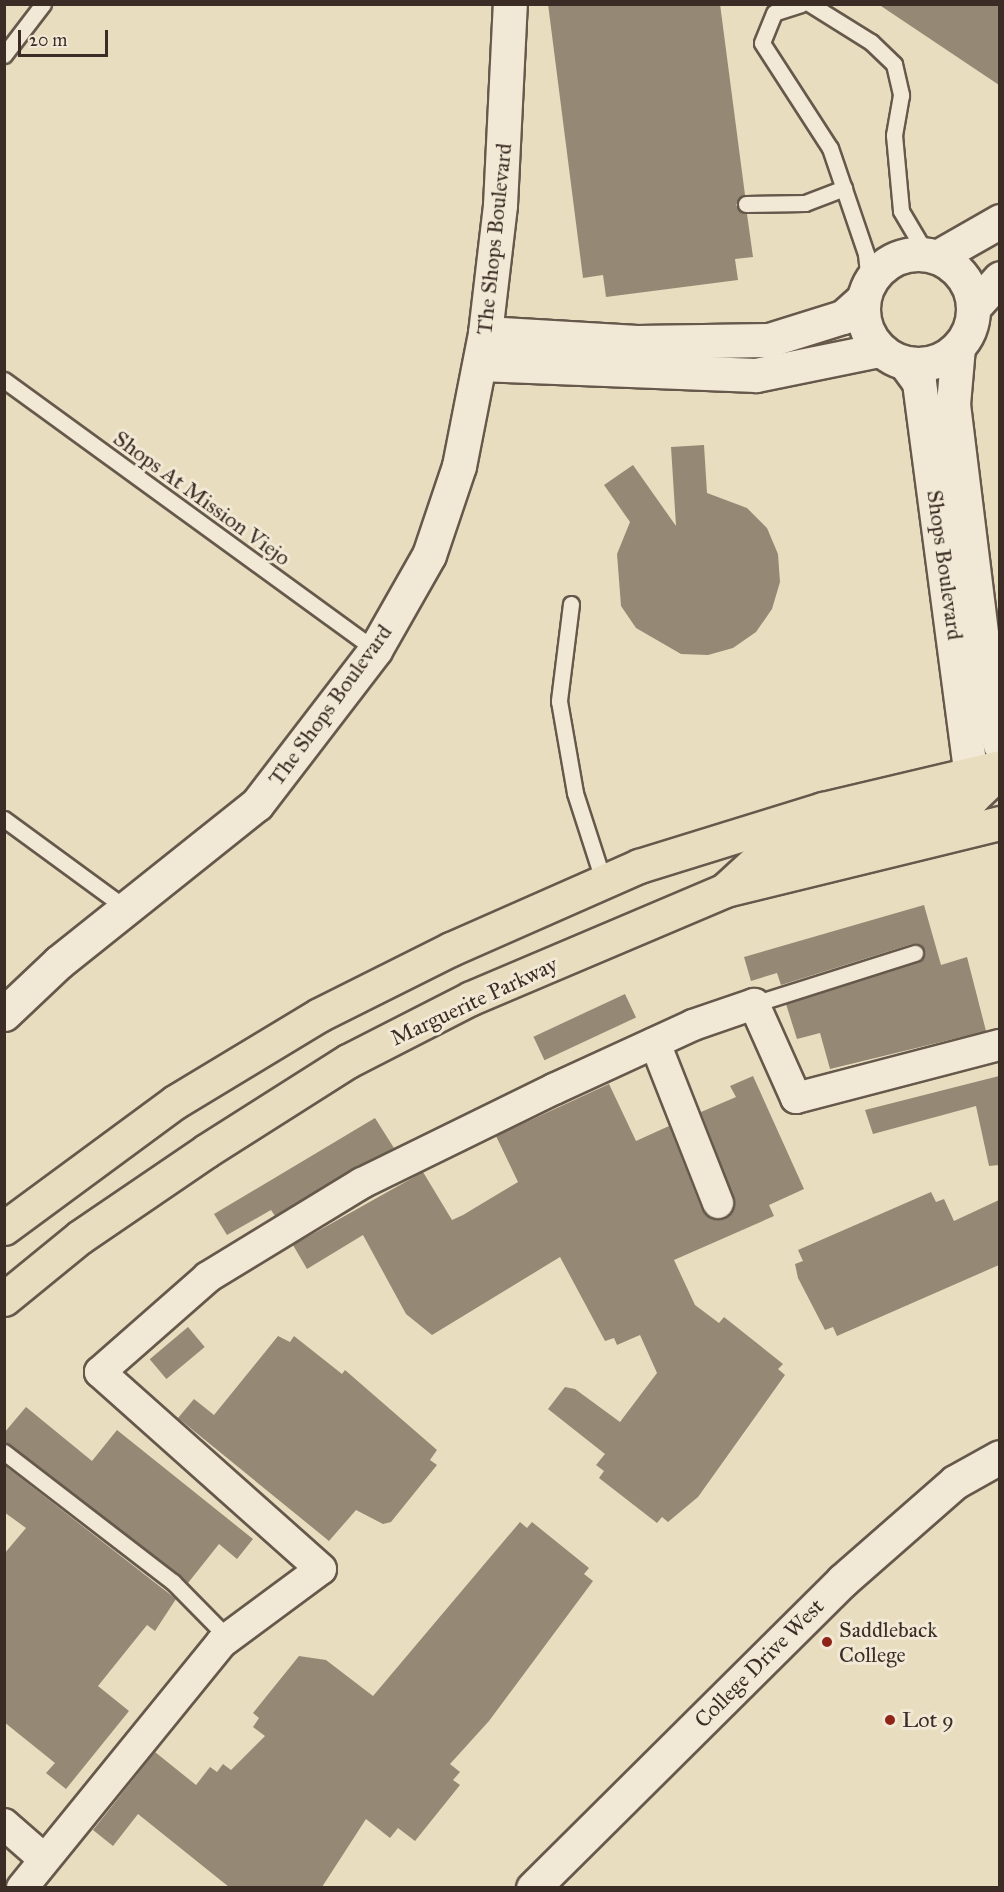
<!DOCTYPE html>
<style>
body{margin:0}
#map{position:relative;width:1004px;height:1892px;overflow:hidden;background:#e9ddbf;font-family:"IM FELL Great Primer",serif}
div>[style]{position:absolute}
[style*='--x']{left:calc(var(--x)*1px);top:calc(var(--y)*1px);width:calc(var(--w)*1px);rotate:calc(var(--a)*1deg)}
.building>*{inset:0;background:#958975;transform-origin:0 0}
.roads{filter:drop-shadow(2px 0 #66594c) drop-shadow(-2px 0 #66594c) drop-shadow(0 2px #66594c) drop-shadow(0 -2px #66594c)}
.service>*{height:15px;margin:-7.5px;padding:0 7.5px;transform-origin:7.5px;border-radius:7.5px;background:#f1e9d5}
.minor>*{height:30px;margin:-15px;padding:0 15px;transform-origin:15px;border-radius:15px;background:#f1e9d5}
.tertiary>*{height:33px;margin:-16.5px;padding:0 16.5px;transform-origin:16.5px;border-radius:16.5px;background:#f1e9d5}
.tertiary>.ring{margin:-16.5px;padding:0;box-sizing:content-box;background:none;border:33px solid #f1e9d5;border-radius:50%}
.primary>*{height:33px;margin:-16.5px;padding:0 16.5px;transform-origin:16.5px;border-radius:16.5px;background:#e9ddbf}
.dots>*{width:16px;height:16px;translate:-50% -50%;box-sizing:border-box;border:3px solid #f1e9d5;border-radius:50%}
span{translate:-50% -50%;white-space:nowrap;text-align:center;line-height:1.15;-webkit-text-stroke:6px #f1e9d5;paint-order:stroke}
.street-label{font-size:22px;color:#3b2d25}
.poi-label{font-size:22px;color:#3b2d25}
.left{translate:0 -50%;text-align:left}
.frame{position:absolute;inset:0;border:6px solid #3b2d25;pointer-events:none}
.scale{position:absolute;left:18px;top:30px;width:90px;height:27px;box-sizing:border-box;border:3px solid #3b2d25;border-top:0;padding-left:8px;font-size:18px;line-height:21px;white-space:nowrap;color:#3b2d25;-webkit-text-stroke:4px #f1e9d5;paint-order:stroke}
</style>
<div id="map">
<div class="building">
<div style="clip-path:polygon(548px 4px,720px 4px,745px 195px,736px 205px,747px 214px,753px 257px,735px 259px,738px 280px,606px 297px,603px 275px,583px 278px)"></div>
<div style="clip-path:polygon(878px 4px,999px 4px,999px 85px)"></div>
<div style="clip-path:polygon(704px 445px,707px 493px,747px 508px,767px 528px,778px 554px,780px 582px,772px 609px,756px 632px,733px 648px,708px 655px,681px 654px,636px 628px,621px 606px,617px 554px,630px 522px,604px 485px,633px 465px,676px 526px,671px 447px)"></div>
<div style="clip-path:polygon(924px 905px,941px 965px,967px 957px,986px 1031px,830px 1069px,820px 1033px,797px 1039px,786px 1004px,918px 962px,924px 956px,922px 946px,912px 944px,781px 985px,777px 973px,751px 981px,744px 957px)"></div>
<div style="left:625px;top:994px;width:26px;height:101px;rotate:65deg"></div>
<div style="clip-path:polygon(753px 1076px,804px 1189px,769px 1205px,774px 1216px,674px 1260px,695px 1305px,719px 1323px,724px 1317px,783px 1364px,778px 1369px,785px 1375px,698px 1497px,668px 1522px,662px 1517px,657px 1523px,599px 1478px,604px 1471px,596px 1465px,605px 1454px,548px 1409px,565px 1387px,575px 1389px,620px 1422px,657px 1373px,640px 1335px,617px 1345px,614px 1338px,605px 1341px,560px 1257px,432px 1335px,406px 1314px,363px 1235px,307px 1269px,293px 1245px,423px 1172px,452px 1220px,463px 1215px,518px 1182px,496px 1136px,609px 1084px,636px 1141px,669px 1126px,702px 1210px,724px 1219px,732px 1213px,734px 1197px,701px 1112px,736px 1097px,730px 1086px)"></div>
<div style="clip-path:polygon(999px 1076px,999px 1165px,989px 1166px,976px 1106px,873px 1134px,865px 1110px)"></div>
<div style="clip-path:polygon(375px 1118px,394px 1148px,275px 1216px,271px 1210px,227px 1235px,214px 1214px)"></div>
<div style="clip-path:polygon(931px 1192px,936px 1202px,944px 1199px,954px 1221px,999px 1200px,999px 1265px,837px 1336px,833px 1327px,825px 1330px,798px 1278px,795px 1264px,803px 1261px,798px 1250px)"></div>
<div style="left:188px;top:1327px;width:26px;height:50px;rotate:50deg"></div>
<div style="clip-path:polygon(278px 1336px,290px 1342px,294px 1336px,342px 1374px,345px 1370px,437px 1450px,430px 1460px,437px 1465px,391px 1522px,383px 1524px,356px 1510px,329px 1541px,178px 1418px,194px 1399px,214px 1415px)"></div>
<div style="clip-path:polygon(26px 1407px,92px 1461px,117px 1430px,253px 1539px,237px 1559px,219px 1544px,188px 1583px,4px 1442px,4px 1433px)"></div>
<div style="clip-path:polygon(4px 1465px,176px 1599px,155px 1631px,147px 1625px,98px 1686px,129px 1711px,66px 1789px,46px 1773px,55px 1763px,4px 1722px,4px 1554px,26px 1528px,4px 1512px)"></div>
<div style="clip-path:polygon(520px 1522px,527px 1528px,532px 1522px,589px 1568px,584px 1574px,593px 1581px,489px 1721px,450px 1764px,460px 1772px,453px 1780px,460px 1785px,415px 1841px,398px 1828px,390px 1838px,366px 1819px,322px 1887px,229px 1887px,138px 1814px,113px 1846px,93px 1830px,155px 1752px,196px 1785px,210px 1767px,217px 1772px,223px 1764px,231px 1770px,265px 1736px,253px 1727px,259px 1718px,253px 1713px,299px 1656px,326px 1660px,373px 1696px)"></div>
</div>
<div class="roads">
<div class="service">
<div style="--x:801;--y:4;--w:28;--a:162"></div>
<div style="--x:774;--y:13;--w:32;--a:112"></div>
<div style="--x:762;--y:43;--w:125;--a:57.1"></div>
<div style="--x:830;--y:148;--w:112;--a:71.2"></div>
<div style="--x:866;--y:254;--w:28;--a:84"></div>
<div style="--x:810;--y:4;--w:72;--a:31.9"></div>
<div style="--x:871;--y:42;--w:32;--a:44"></div>
<div style="--x:894;--y:64;--w:32;--a:77"></div>
<div style="--x:901;--y:95;--w:41;--a:99.9"></div>
<div style="--x:894;--y:135;--w:76;--a:84.7"></div>
<div style="--x:901;--y:211;--w:51;--a:59.4"></div>
<div style="--x:4;--y:55;--w:64;--a:-52.6"></div>
<div style="--x:746;--y:204;--w:59;--a:-1"></div>
<div style="--x:805;--y:203;--w:42;--a:-21"></div>
<div style="--x:4;--y:380;--w:459;--a:36"></div>
<div style="--x:571;--y:604;--w:98;--a:97.1"></div>
<div style="--x:559;--y:701;--w:93;--a:80.1"></div>
<div style="--x:575;--y:793;--w:95;--a:72.1"></div>
<div style="--x:4;--y:819;--w:152;--a:36.2"></div>
<div style="--x:754;--y:1004;--w:169;--a:-17.6"></div>
<div style="--x:4;--y:1452;--w:213;--a:37.6"></div>
<div style="--x:173;--y:1582;--w:78;--a:45.5"></div>
</div>
<div class="minor">
<div style="--x:655;--y:1043;--w:172;--a:68.5"></div>
<div style="--x:4;--y:1824;--w:53;--a:41.2"></div>
<div style="--x:22;--y:1888;--w:316;--a:-50.9"></div>
<div style="--x:221;--y:1643;--w:124;--a:-36.5"></div>
<div style="--x:321;--y:1569;--w:296;--a:-138.3"></div>
<div style="--x:100;--y:1372;--w:144;--a:-41.3"></div>
<div style="--x:208;--y:1277;--w:180;--a:-31.4"></div>
<div style="--x:362;--y:1183;--w:214;--a:-26.1"></div>
<div style="--x:554;--y:1089;--w:153;--a:-24.7"></div>
<div style="--x:693;--y:1025;--w:65;--a:-19"></div>
<div style="--x:754;--y:1004;--w:103;--a:65.9"></div>
<div style="--x:796;--y:1098;--w:211;--a:-14.6"></div>
</div>
<div class="tertiary">
<div class="ring" style="left:863px;top:254px;width:77px;height:77px"></div>
<div style="--x:937;--y:257;--w:73;--a:-29.7"></div>
<div style="--x:973;--y:308;--w:40;--a:-48"></div>
<div style="--x:485;--y:333;--w:152;--a:3.4"></div>
<div style="--x:637;--y:342;--w:132;--a:-0.9"></div>
<div style="--x:769;--y:340;--w:77;--a:-17.3"></div>
<div style="--x:843;--y:317;--w:27;--a:-42"></div>
<div style="--x:958;--y:347;--w:57;--a:95"></div>
<div style="--x:953;--y:404;--w:296;--a:83"></div>
<div style="--x:989;--y:698;--w:48;--a:76.8"></div>
<div style="--x:905;--y:363;--w:24;--a:54"></div>
<div style="--x:919;--y:382;--w:393;--a:82.5"></div>
<div style="--x:480;--y:364;--w:276;--a:2.3"></div>
<div style="--x:756;--y:375;--w:126;--a:-11.5"></div>
<div style="--x:4;--y:1014;--w:76;--a:-43.4"></div>
<div style="--x:59;--y:962;--w:253;--a:-38.6"></div>
<div style="--x:257;--y:804;--w:194;--a:-52.5"></div>
<div style="--x:375;--y:650;--w:109;--a:-60.4"></div>
<div style="--x:429;--y:555;--w:94;--a:-71.4"></div>
<div style="--x:459;--y:466;--w:136;--a:-78.9"></div>
<div style="--x:485;--y:333;--w:129;--a:-83.3"></div>
<div style="--x:500;--y:205;--w:201;--a:-87.2"></div>
<div style="--x:533;--y:1888;--w:436;--a:-44.8"></div>
<div style="--x:842;--y:1581;--w:150;--a:-41.2"></div>
<div style="--x:955;--y:1482;--w:51;--a:-29.1"></div>
</div>
<div class="primary">
<div style="--x:726;--y:889;--w:50;--a:-42.6"></div>
<div style="--x:763;--y:855;--w:217;--a:-15.3"></div>
<div style="--x:972;--y:798;--w:39;--a:-44"></div>
<div style="--x:4;--y:1228;--w:212;--a:-36.4"></div>
<div style="--x:175;--y:1102;--w:168;--a:-31.1"></div>
<div style="--x:319;--y:1015;--w:148;--a:-26.6"></div>
<div style="--x:451;--y:949;--w:206;--a:-23.8"></div>
<div style="--x:639;--y:866;--w:193;--a:-17.2"></div>
<div style="--x:823;--y:809;--w:182;--a:-13.3"></div>
<div style="--x:4;--y:1299;--w:98;--a:-39.2"></div>
<div style="--x:80;--y:1237;--w:153;--a:-34.3"></div>
<div style="--x:206;--y:1151;--w:168;--a:-32.4"></div>
<div style="--x:348;--y:1061;--w:138;--a:-27.1"></div>
<div style="--x:471;--y:998;--w:276;--a:-23"></div>
<div style="--x:725;--y:890;--w:283;--a:-13.7"></div>
</div>
</div>
<div class="dots">
<div style="left:827px;top:1642px;background:#8f2418"></div>
<div style="left:890px;top:1720px;background:#8f2418"></div>
</div>
<div class="street-label">
<span style="left:494px;top:239px;rotate:-84deg">The Shops Boulevard</span>
<span style="left:202px;top:498px;rotate:36deg">Shops At Mission Viejo</span>
<span style="left:945px;top:565px;rotate:82deg">Shops Boulevard</span>
<span style="left:330px;top:705px;rotate:-54deg">The Shops Boulevard</span>
<span style="left:474px;top:1001px;rotate:-25deg">Marguerite Parkway</span>
<span style="left:759px;top:1663px;rotate:-45deg">College Drive West</span>
</div>
<div class="poi-label">
<span class="left" style="left:839px;top:1642px">Saddleback<br>College</span>
<span class="left" style="left:902px;top:1720px">Lot 9</span>
</div>
<div class="frame"></div>
<div class="scale">20 m</div>
</div>
